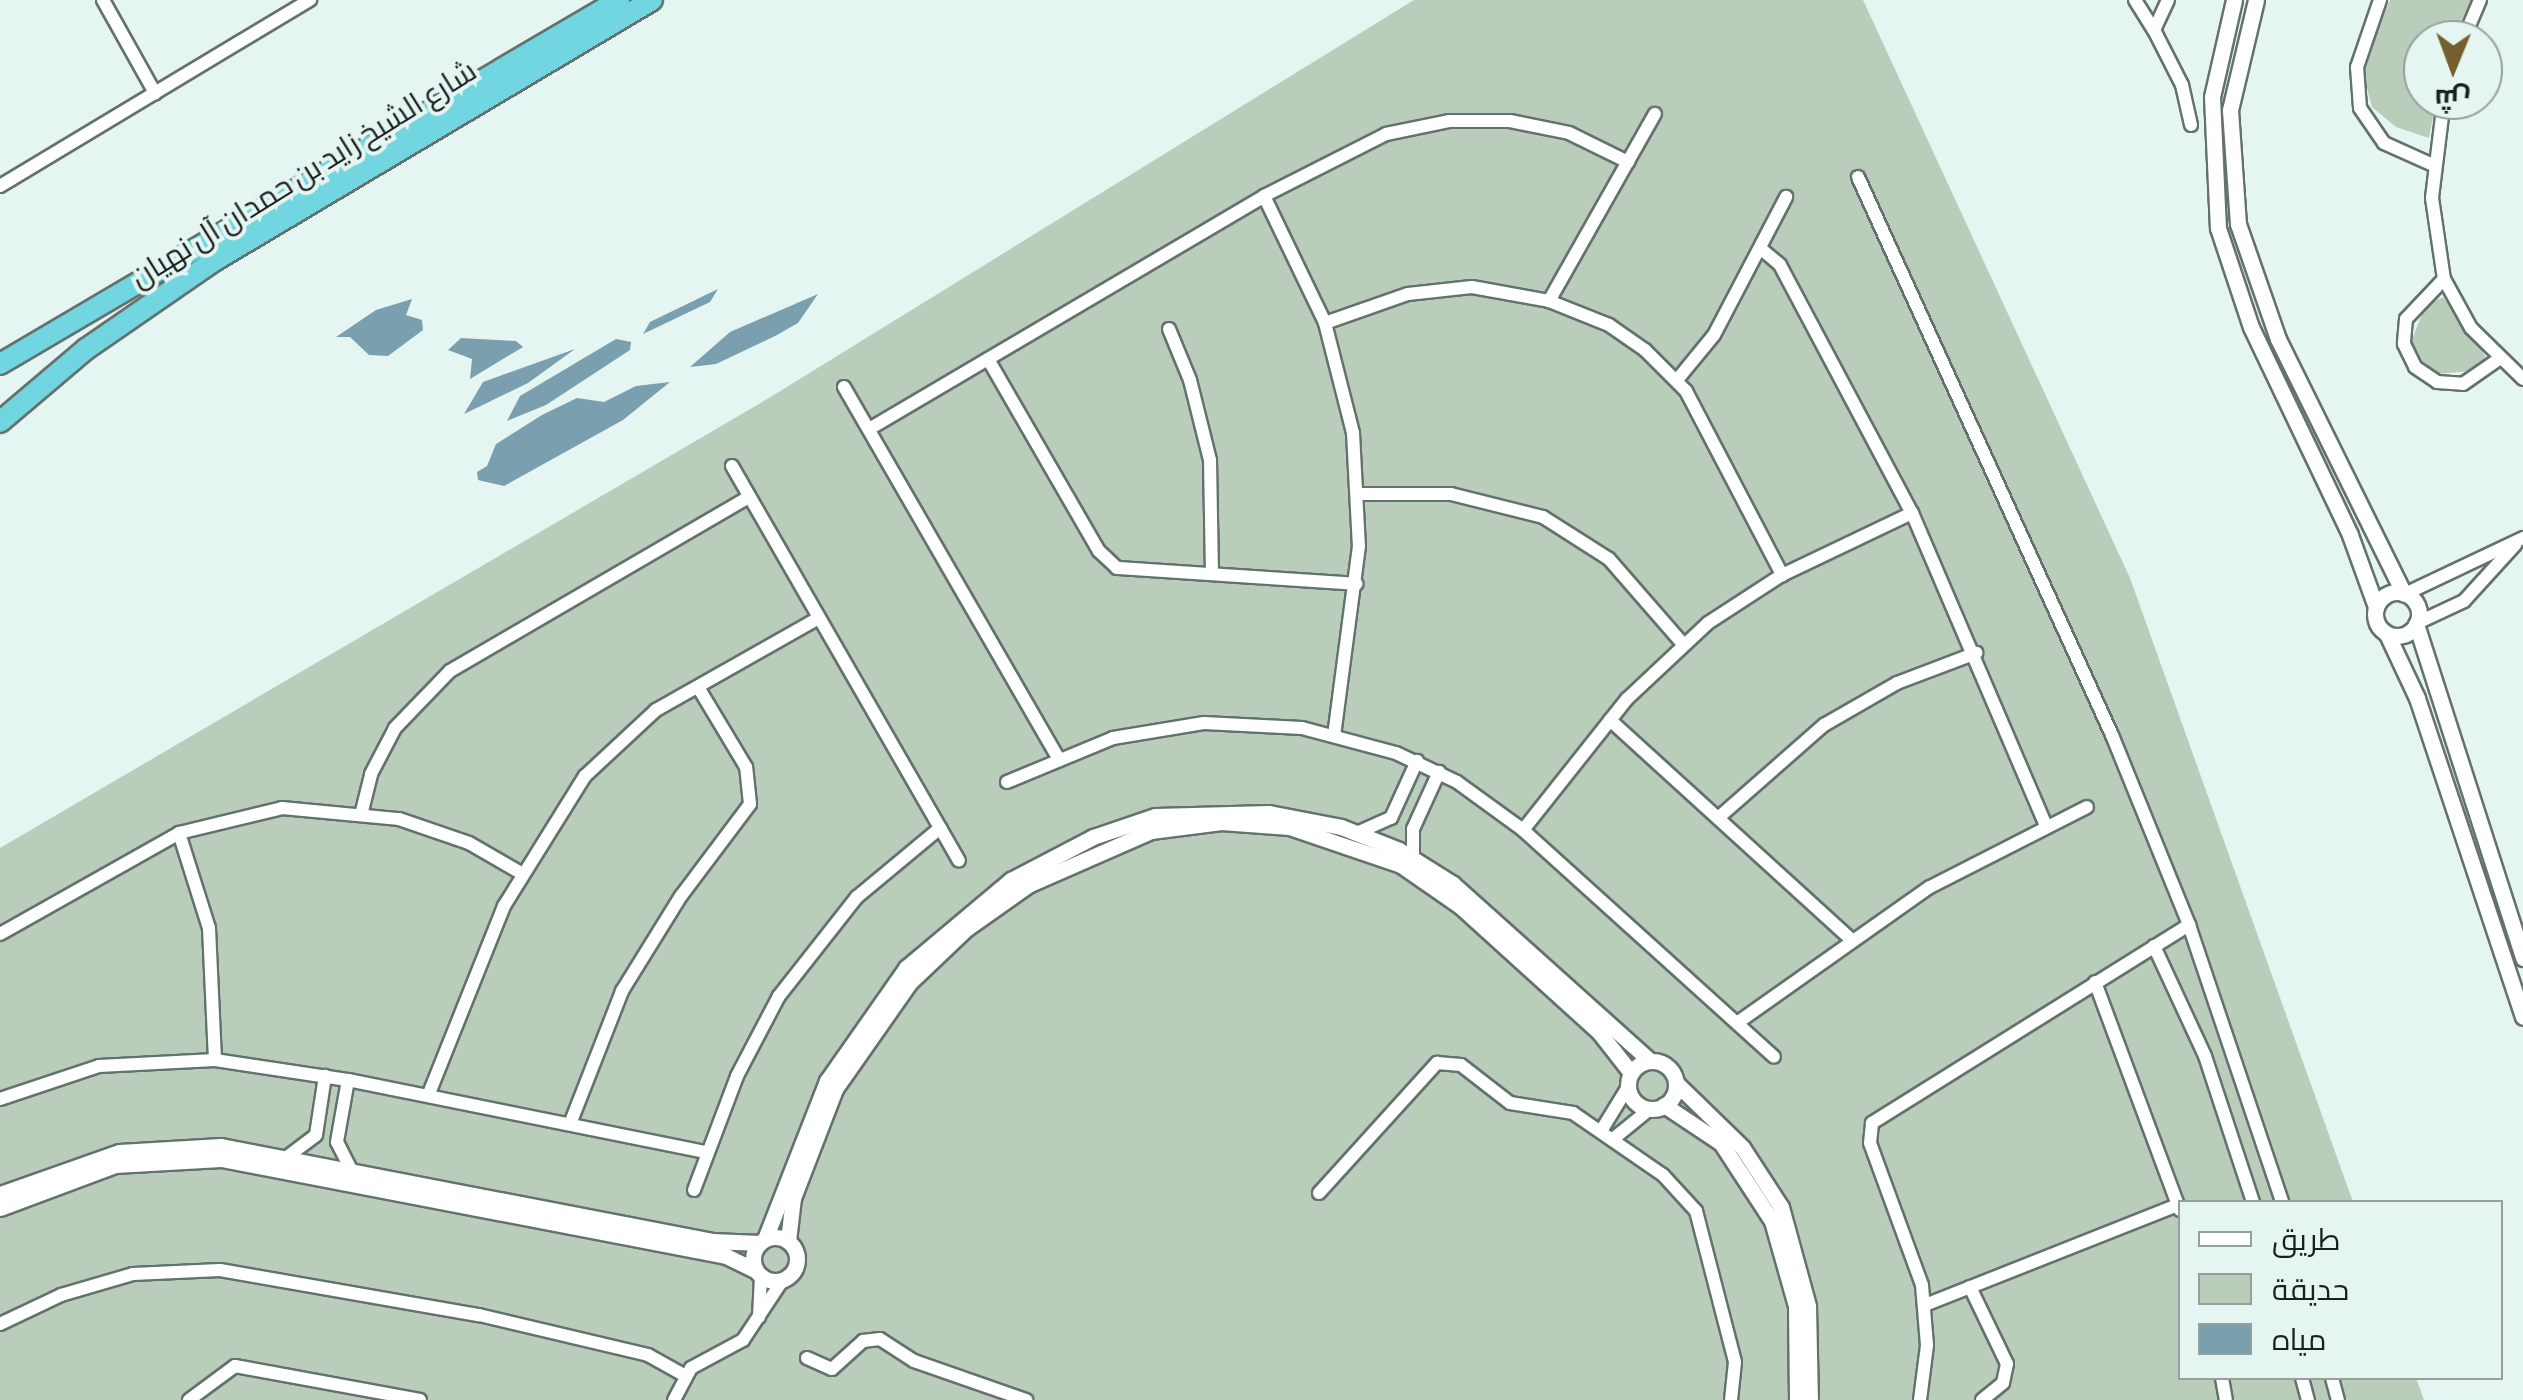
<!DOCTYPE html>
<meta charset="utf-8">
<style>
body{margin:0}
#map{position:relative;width:2523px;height:1400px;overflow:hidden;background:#e4f5f2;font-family:"Alegreya Sans",Cairo,sans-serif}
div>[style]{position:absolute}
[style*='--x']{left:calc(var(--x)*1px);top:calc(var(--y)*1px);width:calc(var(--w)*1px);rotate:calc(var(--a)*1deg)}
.green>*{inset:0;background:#bacdba}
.water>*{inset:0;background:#7a9fae}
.roads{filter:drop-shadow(2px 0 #63716f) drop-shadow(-2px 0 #63716f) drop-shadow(0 2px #63716f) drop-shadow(0 -2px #63716f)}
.minor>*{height:12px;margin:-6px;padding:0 6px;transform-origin:6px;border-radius:6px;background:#fff}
.tertiary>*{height:15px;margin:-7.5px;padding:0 7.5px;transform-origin:7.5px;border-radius:7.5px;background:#fff}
.tertiary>.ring{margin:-7.5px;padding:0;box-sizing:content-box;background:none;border:15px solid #fff;border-radius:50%}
.trunk>*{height:20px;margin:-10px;padding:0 10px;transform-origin:10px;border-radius:10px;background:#72d6e0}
span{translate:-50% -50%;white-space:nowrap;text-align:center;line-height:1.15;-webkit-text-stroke:8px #e4f5f2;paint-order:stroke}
.street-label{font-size:30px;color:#1a201f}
.legend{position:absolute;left:2178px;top:1200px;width:325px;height:180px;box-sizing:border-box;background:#e4f5f2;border:2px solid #93a09e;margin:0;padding:12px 18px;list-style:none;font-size:30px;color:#1a201f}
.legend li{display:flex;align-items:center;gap:20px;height:50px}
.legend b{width:50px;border:2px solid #93a09e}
.north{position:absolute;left:2403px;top:20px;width:100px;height:100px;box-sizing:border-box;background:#e4f5f2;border:2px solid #93a09e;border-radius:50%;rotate:181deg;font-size:28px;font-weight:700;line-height:40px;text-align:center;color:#1a201f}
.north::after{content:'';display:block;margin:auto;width:35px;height:45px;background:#74602f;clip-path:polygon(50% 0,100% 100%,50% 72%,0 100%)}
</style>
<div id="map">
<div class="green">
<div style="clip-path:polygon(1414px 0,1863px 0,2130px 578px,2353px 1202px,2180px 1202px,2180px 1378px,2416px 1378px,2424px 1400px,0 1400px,0 848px,769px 398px)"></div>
<div style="clip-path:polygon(2390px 0,2471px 0,2452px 40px,2423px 40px,2423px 100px,2436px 100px,2429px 138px,2396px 127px,2372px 107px,2364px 77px,2369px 50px)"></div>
<div style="clip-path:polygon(2443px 297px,2486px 357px,2473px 371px,2434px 374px,2419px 362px,2411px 342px,2425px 306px)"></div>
</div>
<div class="water">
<div style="clip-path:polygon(718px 289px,710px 302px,643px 334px,650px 322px)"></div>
<div style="clip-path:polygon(818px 294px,798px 323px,777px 335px,716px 364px,690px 367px,730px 332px)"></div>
<div style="clip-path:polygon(412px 299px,406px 315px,422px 320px,423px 330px,388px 356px,369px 355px,350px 337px,336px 337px,376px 310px)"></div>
<div style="clip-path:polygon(461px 338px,516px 341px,523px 347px,470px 379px,472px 359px,448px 350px)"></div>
<div style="clip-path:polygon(616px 339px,631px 342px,630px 350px,546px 405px,507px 421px,520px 396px)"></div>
<div style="clip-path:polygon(575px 349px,528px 383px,464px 414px,483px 382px)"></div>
<div style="clip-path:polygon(670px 382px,623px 420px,504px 486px,478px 480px,477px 472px,487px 466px,496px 444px,542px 415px,577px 398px,604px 402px,636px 386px)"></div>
</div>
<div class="roads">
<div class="minor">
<div style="--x:103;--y:0;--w:107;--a:60.8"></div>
<div style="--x:2135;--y:0;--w:36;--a:58"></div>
<div style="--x:2154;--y:30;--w:33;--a:-65"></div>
<div style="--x:2380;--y:0;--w:71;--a:108.9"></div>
<div style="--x:2357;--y:67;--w:41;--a:85.8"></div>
<div style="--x:2360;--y:108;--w:42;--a:55.6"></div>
<div style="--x:2384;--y:143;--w:54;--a:24.2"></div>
<div style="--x:2154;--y:30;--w:62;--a:63"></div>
<div style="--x:2182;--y:85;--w:41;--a:77.3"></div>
<div style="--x:2463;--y:40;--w:43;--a:-67"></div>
<div style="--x:2444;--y:100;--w:99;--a:97"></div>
<div style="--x:2432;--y:198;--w:82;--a:81.6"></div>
<div style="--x:2444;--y:279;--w:56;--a:61.1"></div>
<div style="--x:2471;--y:328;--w:73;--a:44.4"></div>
<div style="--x:1858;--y:177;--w:613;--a:65.53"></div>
<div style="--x:2112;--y:735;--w:205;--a:67.9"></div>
<div style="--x:2189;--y:925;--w:292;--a:71.4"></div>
<div style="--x:0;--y:186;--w:362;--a:-31"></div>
<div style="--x:1264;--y:196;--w:141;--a:64.3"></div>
<div style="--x:1325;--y:323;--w:114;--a:75.7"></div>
<div style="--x:1353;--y:433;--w:113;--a:87"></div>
<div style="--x:1359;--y:546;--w:191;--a:97.5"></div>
<div style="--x:1760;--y:248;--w:26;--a:40"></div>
<div style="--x:1780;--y:265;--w:281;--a:62"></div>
<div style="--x:1912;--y:513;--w:340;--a:66.8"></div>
<div style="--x:2444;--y:279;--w:55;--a:133.5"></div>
<div style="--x:2406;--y:319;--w:25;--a:95"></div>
<div style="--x:2404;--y:344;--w:25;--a:64"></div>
<div style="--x:2415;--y:367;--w:27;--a:34"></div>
<div style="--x:2437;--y:382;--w:26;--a:4"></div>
<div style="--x:2463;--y:384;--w:44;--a:-34.8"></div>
<div style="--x:1549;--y:301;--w:215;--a:-60.5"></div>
<div style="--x:1325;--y:323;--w:88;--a:-19.3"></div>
<div style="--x:1408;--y:294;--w:64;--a:-6.2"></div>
<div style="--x:1472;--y:287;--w:78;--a:10.3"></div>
<div style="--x:1549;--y:301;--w:65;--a:21.8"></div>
<div style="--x:1609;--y:325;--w:44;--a:34.8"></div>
<div style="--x:1645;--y:350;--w:58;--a:45"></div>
<div style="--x:1686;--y:391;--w:208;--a:62.4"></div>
<div style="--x:1169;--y:329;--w:55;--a:67.6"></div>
<div style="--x:1190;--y:380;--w:82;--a:76"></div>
<div style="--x:1210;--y:460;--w:110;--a:89"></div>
<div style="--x:988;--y:359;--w:222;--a:60"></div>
<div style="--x:1099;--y:551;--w:25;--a:43"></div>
<div style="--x:1117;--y:568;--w:240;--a:3.8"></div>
<div style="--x:1677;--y:380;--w:58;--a:-50.6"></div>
<div style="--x:1714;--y:335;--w:156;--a:-62.4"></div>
<div style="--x:844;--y:387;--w:428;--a:60"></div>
<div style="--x:869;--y:429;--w:459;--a:-30.5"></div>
<div style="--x:1264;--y:196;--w:137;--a:-26.9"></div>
<div style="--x:1386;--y:134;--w:64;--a:-11.7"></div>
<div style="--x:1449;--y:121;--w:61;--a:0"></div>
<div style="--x:1510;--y:121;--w:60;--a:11.5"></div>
<div style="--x:1569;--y:133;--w:66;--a:26.2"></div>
<div style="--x:732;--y:466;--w:455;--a:60.1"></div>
<div style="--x:1359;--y:494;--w:92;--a:0"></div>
<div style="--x:1451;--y:494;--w:95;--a:14"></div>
<div style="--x:1543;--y:517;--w:78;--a:32.5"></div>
<div style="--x:1609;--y:559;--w:113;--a:49"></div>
<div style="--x:2405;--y:594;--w:131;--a:-25.4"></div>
<div style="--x:2417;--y:623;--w:52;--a:-25.1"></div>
<div style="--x:2464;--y:601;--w:76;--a:-47.7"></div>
<div style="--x:1610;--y:720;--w:326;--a:42.3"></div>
<div style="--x:1007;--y:782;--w:115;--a:-22.5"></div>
<div style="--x:1113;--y:738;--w:92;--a:-9.4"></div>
<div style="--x:1204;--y:723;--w:98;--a:2.9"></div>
<div style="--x:1302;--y:728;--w:97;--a:14.9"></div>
<div style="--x:1396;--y:753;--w:68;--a:25.4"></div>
<div style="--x:1457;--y:782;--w:82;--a:36"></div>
<div style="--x:1523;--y:830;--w:338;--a:42.1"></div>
<div style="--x:362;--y:811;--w:38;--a:-76"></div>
<div style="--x:371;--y:774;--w:52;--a:-62.4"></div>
<div style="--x:395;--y:728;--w:79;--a:-46"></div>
<div style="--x:450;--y:671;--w:346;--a:-30.2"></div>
<div style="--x:1718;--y:818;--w:141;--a:-41.3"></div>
<div style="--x:1824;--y:725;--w:84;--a:-29.9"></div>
<div style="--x:1897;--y:683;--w:85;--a:-20.8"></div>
<div style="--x:1523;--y:830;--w:167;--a:-51.6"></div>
<div style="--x:1627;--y:699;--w:111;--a:-43.2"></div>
<div style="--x:1708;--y:623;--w:88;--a:-33"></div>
<div style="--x:1782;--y:575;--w:144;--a:-25.5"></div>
<div style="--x:1359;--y:832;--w:35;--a:-24"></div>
<div style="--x:1391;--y:818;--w:63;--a:-65.5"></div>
<div style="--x:179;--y:833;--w:100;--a:72.5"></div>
<div style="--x:209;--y:928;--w:132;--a:87.4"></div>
<div style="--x:1413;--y:857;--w:28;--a:-90"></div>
<div style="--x:1413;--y:829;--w:63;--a:-65.5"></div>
<div style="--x:0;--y:934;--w:206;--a:-29.4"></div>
<div style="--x:179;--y:833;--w:106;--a:-13.6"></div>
<div style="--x:282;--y:808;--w:118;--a:5.4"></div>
<div style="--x:399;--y:819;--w:74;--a:18.9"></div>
<div style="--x:469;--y:843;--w:60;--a:30"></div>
<div style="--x:2154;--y:946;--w:121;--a:65.1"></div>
<div style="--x:2205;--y:1056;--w:154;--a:71.8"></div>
<div style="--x:2095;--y:982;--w:243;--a:69.6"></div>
<div style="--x:1737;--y:1023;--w:236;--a:-35.2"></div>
<div style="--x:1930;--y:887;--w:176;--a:-27"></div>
<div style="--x:348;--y:1080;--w:63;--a:100.1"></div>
<div style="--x:337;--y:1142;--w:31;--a:63"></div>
<div style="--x:428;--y:1096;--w:205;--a:-68.2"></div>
<div style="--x:504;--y:906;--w:153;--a:-58.1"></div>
<div style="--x:585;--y:776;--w:97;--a:-42.9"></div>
<div style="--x:656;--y:710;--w:185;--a:-29.5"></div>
<div style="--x:0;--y:1099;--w:104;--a:-18.4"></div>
<div style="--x:99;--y:1066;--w:116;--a:-3"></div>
<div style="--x:215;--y:1060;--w:134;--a:8.6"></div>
<div style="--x:348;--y:1080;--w:365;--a:11.4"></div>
<div style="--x:570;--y:1124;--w:143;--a:-68.6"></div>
<div style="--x:622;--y:991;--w:112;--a:-58.2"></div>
<div style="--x:681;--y:896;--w:115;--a:-53.1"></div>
<div style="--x:750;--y:804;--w:37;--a:-96"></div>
<div style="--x:746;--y:767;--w:93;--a:-121"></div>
<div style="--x:1601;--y:1131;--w:52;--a:-58.5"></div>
<div style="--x:1613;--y:1139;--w:49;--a:-39.2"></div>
<div style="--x:287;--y:1157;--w:36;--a:-37"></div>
<div style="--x:316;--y:1135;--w:60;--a:-81.3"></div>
<div style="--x:694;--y:1190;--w:122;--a:-69.3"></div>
<div style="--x:737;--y:1076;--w:90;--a:-62.3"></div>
<div style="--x:779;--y:996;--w:126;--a:-51.8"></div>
<div style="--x:857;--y:897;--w:108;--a:-39.7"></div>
<div style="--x:1319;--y:1193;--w:176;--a:-47.8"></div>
<div style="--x:1437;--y:1063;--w:24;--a:5"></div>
<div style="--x:1461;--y:1065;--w:62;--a:37.8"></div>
<div style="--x:1510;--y:1103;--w:64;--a:9"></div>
<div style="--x:1573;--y:1113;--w:109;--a:34.6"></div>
<div style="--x:1663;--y:1175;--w:49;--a:47.5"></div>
<div style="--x:1696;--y:1211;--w:156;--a:75.5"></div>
<div style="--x:1735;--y:1362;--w:38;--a:96"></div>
<div style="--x:1970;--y:1287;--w:85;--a:64.3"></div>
<div style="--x:2007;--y:1364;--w:19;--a:102"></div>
<div style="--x:2003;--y:1383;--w:27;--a:141"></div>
<div style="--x:1925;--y:1305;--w:272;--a:-21.6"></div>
<div style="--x:759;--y:1317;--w:41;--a:-87.2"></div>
<div style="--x:0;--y:1324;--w:68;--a:-25.4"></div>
<div style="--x:61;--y:1295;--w:75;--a:-16.3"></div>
<div style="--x:133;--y:1274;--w:87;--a:-2.6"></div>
<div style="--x:220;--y:1270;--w:263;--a:9.9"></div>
<div style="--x:479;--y:1315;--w:174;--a:13.3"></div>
<div style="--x:648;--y:1355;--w:41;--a:29.1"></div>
<div style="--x:807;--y:1358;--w:27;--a:24"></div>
<div style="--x:832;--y:1369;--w:42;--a:-42.1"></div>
<div style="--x:863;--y:1341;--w:17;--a:-7"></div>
<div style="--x:880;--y:1339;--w:40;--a:32.9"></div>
<div style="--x:914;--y:1361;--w:119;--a:19.2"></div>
<div style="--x:2222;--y:1378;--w:22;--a:80"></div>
<div style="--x:2302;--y:1378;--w:23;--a:75"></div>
<div style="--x:2332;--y:1378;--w:23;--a:75"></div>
<div style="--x:189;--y:1400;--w:57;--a:-36.5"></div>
<div style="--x:235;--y:1366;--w:188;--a:10.4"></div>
<div style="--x:674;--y:1400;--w:36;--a:-62"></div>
<div style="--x:691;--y:1368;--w:59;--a:-28.3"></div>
<div style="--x:743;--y:1340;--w:71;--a:-56.5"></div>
<div style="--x:1920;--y:1400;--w:55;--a:-82.7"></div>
<div style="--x:1927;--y:1345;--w:60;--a:-94.8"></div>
<div style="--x:1922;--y:1285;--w:151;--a:-110.1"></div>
<div style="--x:1870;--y:1143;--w:20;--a:-84"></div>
<div style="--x:1872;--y:1123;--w:374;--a:-32"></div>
</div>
<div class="tertiary">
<div style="--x:2234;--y:0;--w:99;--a:102.8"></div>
<div style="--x:2212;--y:97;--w:131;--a:87.4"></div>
<div style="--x:2218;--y:228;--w:104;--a:71.6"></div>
<div style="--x:2251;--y:327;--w:230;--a:64.5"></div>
<div style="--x:2350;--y:535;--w:77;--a:70.1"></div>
<div style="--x:2256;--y:0;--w:113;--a:103.3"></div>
<div style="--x:2230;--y:110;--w:114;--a:86"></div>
<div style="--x:2238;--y:224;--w:122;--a:70.8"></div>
<div style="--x:2278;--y:339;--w:284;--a:63.7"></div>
<div class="ring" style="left:2375px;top:592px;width:29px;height:29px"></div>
<div style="--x:2416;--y:624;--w:351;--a:72.2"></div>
<div style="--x:2387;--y:634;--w:71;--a:64.9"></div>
<div style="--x:2417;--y:698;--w:336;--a:71.6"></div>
<div class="ring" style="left:1628px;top:1061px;width:33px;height:33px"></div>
<div style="--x:1676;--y:1083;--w:92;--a:44.1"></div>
<div style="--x:1742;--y:1147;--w:72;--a:57"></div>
<div style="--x:1781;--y:1207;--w:103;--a:74.7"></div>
<div style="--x:1808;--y:1306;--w:94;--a:88.8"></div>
<div style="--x:1664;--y:1105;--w:69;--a:33.7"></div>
<div style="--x:1721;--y:1143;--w:93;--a:56.8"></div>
<div style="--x:1772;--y:1221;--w:88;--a:74.2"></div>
<div style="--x:1796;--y:1306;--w:94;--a:89.4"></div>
<div style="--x:0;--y:1194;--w:126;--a:-19.4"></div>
<div style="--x:119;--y:1152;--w:102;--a:-3.4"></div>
<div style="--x:221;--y:1146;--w:500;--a:10.95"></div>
<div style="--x:712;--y:1241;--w:48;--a:2.4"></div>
<div style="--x:0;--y:1208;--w:123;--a:-20.5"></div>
<div style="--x:115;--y:1165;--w:106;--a:-3.2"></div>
<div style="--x:221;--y:1159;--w:514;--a:10.87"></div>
<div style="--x:726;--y:1256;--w:32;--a:26"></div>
<div class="ring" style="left:753px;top:1237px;width:29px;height:29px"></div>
<div style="--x:765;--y:1239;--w:170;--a:-68.6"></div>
<div style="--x:827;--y:1081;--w:138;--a:-55"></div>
<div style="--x:906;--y:968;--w:137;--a:-40"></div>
<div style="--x:1011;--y:880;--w:93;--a:-27.7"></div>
<div style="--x:1093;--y:837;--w:65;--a:-18.7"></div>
<div style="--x:1155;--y:816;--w:114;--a:-1.5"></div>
<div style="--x:1269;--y:813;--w:73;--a:11"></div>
<div style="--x:1341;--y:827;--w:62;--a:21.6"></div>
<div style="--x:1399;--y:850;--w:64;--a:32.2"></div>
<div style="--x:1453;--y:884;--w:265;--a:41.9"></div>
<div style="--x:788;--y:1241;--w:43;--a:-83.4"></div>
<div style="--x:793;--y:1198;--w:117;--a:-68.9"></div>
<div style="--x:835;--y:1089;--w:131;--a:-55"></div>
<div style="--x:910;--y:982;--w:79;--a:-43.5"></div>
<div style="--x:967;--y:928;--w:75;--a:-35.2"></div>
<div style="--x:1028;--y:885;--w:134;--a:-23.7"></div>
<div style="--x:1151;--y:831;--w:71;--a:-7.3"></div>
<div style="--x:1221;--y:822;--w:68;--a:4.2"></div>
<div style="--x:1289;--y:827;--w:118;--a:18.7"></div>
<div style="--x:1401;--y:865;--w:72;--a:34.8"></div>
<div style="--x:1460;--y:906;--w:188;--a:42.2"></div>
<div style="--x:1599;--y:1032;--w:52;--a:52"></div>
</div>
<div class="trunk">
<div style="--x:0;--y:364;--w:718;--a:-30.46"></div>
<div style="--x:0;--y:422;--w:113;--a:-40.3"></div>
<div style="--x:86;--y:349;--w:153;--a:-34.6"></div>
<div style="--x:212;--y:262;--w:512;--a:-30.77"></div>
</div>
</div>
<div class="street-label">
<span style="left:304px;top:175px;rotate:-32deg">شارع الشيخ زايد بن حمدان آل نهيان</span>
</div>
<ul class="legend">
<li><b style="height:12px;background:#fff"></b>طريق</li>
<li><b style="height:28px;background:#bacdba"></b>حديقة</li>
<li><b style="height:28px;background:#7a9fae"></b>مياه</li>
</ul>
<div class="north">ش</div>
</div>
